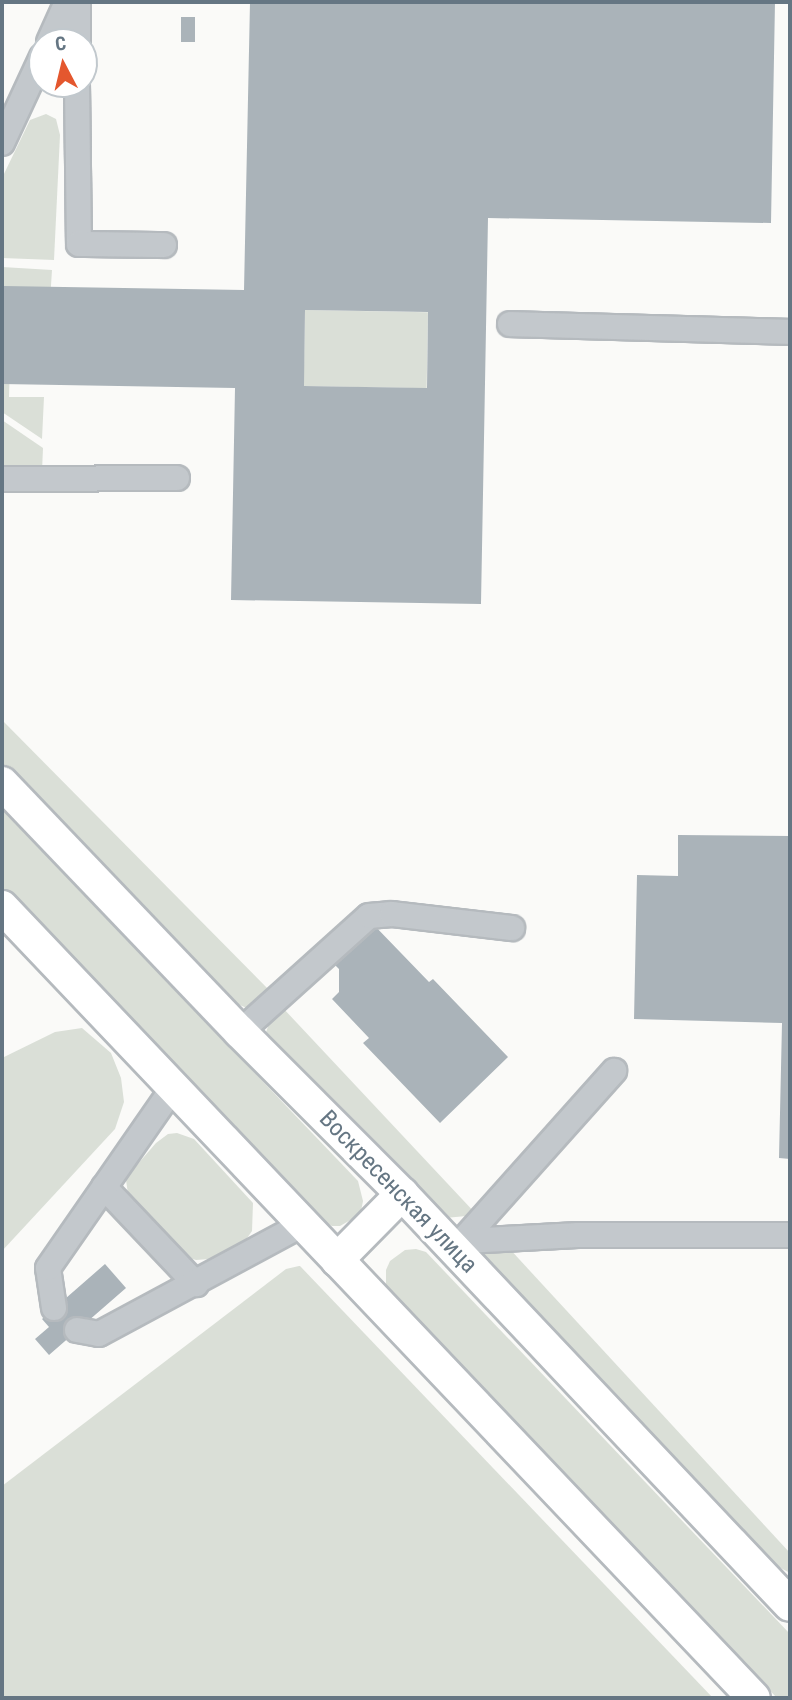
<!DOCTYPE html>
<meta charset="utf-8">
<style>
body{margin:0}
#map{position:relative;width:792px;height:1700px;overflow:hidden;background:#fafaf8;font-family:"Roboto Condensed",sans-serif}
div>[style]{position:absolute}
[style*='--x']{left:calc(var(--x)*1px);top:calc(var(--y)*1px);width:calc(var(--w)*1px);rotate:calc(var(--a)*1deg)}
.green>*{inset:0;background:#dadfd7;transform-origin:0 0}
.building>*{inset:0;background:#aab3b9;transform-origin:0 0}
.roads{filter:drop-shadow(2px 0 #b5babe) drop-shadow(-2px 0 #b5babe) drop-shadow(0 2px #b5babe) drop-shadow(0 -2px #b5babe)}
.minor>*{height:24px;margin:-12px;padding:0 12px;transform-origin:12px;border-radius:12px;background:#c3c8cc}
.major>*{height:32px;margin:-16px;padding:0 16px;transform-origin:16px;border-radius:16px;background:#fff}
span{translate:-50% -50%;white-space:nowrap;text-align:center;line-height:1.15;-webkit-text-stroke:7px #fff;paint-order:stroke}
.street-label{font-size:24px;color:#657683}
.frame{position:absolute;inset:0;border:4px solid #657683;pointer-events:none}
.north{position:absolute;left:28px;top:28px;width:70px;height:70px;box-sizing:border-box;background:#fff;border:2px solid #c1c8cd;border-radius:50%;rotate:353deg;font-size:19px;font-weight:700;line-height:28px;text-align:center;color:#657683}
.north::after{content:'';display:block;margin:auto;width:24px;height:32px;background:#e4572e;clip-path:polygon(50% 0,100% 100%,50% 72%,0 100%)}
</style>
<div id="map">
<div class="green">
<div style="clip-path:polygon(46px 114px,56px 119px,60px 135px,54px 260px,2px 258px,2px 178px,30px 120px)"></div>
<div style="clip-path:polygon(2px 267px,52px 270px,50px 301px,12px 300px,9px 397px,44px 397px,42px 439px,2px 412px)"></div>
<div style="left:305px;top:310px;width:123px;height:76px;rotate:1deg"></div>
<div style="clip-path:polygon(2px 420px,43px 448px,42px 471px,2px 470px)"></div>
<div style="clip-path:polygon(2px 720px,270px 991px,247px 1008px,227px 1000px,2px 763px)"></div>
<div style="clip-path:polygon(2px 809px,358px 1181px,363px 1201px,361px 1211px,354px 1218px,340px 1226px,332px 1226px,316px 1217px,2px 888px)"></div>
<div style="clip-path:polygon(282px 1007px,477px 1215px,445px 1218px,265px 1035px,270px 1021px)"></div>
<div style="clip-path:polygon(82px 1028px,111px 1053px,121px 1078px,124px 1102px,115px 1129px,2px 1251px,2px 1058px,55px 1032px)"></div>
<div style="clip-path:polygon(177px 1133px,194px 1139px,253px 1203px,252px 1231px,243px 1244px,222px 1258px,196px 1260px,186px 1257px,129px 1201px,126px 1180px,130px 1173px,156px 1143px,168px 1134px)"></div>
<div style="clip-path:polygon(507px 1246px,790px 1553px,790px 1573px,760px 1557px,476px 1257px,477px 1249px)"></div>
<div style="clip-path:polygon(416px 1249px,426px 1252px,790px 1634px,790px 1698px,777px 1698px,386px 1290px,386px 1270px,390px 1261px,405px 1250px)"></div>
<div style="clip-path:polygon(299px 1266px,300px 1266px,713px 1698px,2px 1698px,2px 1486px,286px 1269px)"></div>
</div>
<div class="building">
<div style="clip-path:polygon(evenodd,250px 2px,775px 2px,771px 223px,488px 218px,481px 604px,231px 600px,235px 388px,2px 384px,4px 286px,244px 290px,250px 2px,305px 310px,428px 312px,427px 388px,304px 386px,305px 310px)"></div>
<div style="left:181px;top:17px;width:14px;height:25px"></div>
<div style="clip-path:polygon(678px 835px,790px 836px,790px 1159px,779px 1158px,782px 1023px,634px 1019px,637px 875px,678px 876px)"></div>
<div style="clip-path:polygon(372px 923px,429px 982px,433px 979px,508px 1057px,440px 1123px,363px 1043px,369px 1038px,332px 999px,339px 992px,339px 969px,332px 962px)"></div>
<div style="clip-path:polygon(105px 1264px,126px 1288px,49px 1355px,35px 1339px,49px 1327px,42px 1319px)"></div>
</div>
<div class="roads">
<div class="minor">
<div style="--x:49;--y:42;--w:44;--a:-65.8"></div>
<div style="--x:78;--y:42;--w:40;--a:-90"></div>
<div style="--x:77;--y:84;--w:160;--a:89.3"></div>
<div style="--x:79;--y:244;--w:85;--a:0.7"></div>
<div style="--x:2;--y:143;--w:95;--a:-65.1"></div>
<div style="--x:510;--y:324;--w:280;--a:1.6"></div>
<div style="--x:2;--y:479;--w:175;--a:-0.3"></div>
<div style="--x:240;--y:1032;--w:173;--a:-42"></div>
<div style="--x:369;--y:916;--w:23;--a:-5"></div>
<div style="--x:392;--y:914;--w:121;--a:6.7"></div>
<div style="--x:104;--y:1187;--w:134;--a:46.5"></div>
<div style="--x:463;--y:1240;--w:227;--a:-48.2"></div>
<div style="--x:447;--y:1242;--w:131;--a:-3.1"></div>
<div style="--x:578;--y:1235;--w:212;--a:0"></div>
<div style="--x:54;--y:1308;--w:40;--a:-98.5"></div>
<div style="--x:48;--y:1268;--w:219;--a:-55.2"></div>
<div style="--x:77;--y:1330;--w:22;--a:10"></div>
<div style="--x:99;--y:1334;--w:232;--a:-28.3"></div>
</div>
<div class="major">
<div style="--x:2;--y:783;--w:344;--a:46.3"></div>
<div style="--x:240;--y:1032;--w:229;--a:45"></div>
<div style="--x:402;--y:1194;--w:565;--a:46.65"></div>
<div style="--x:2;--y:907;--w:1091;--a:46.45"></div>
<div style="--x:337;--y:1260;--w:93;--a:-45.4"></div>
</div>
</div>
<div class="street-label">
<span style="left:398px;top:1192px;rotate:46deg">Воскресенская улица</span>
</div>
<div class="frame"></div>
<div class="north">С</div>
</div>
